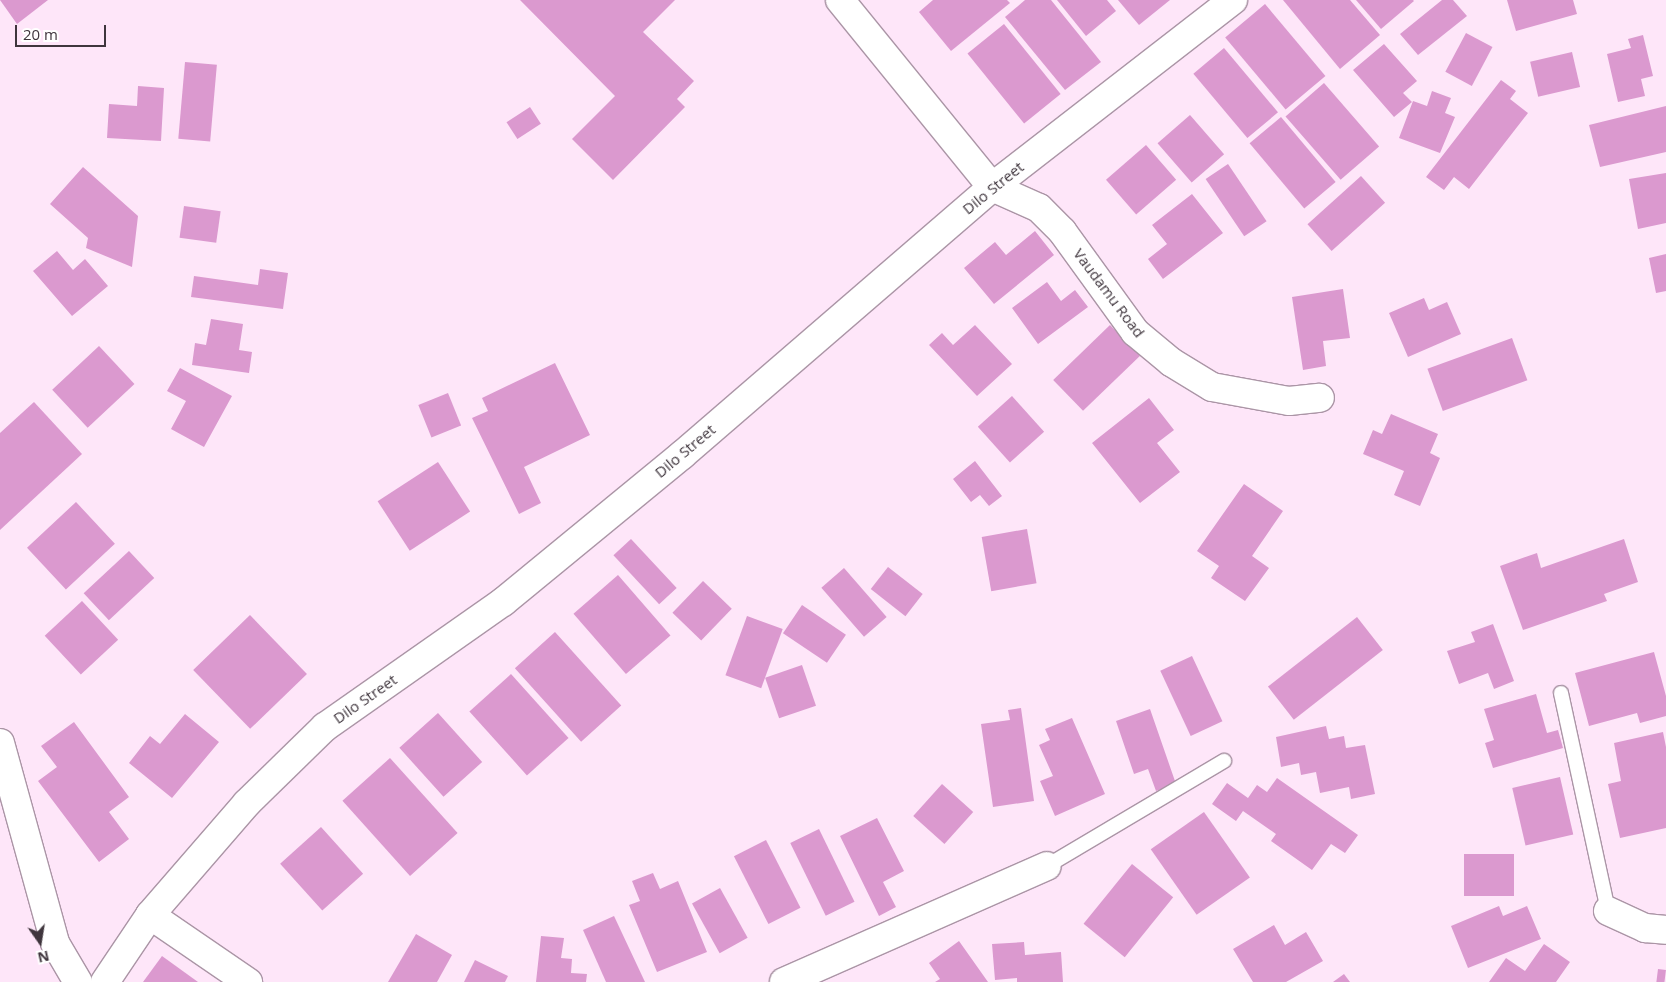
<!DOCTYPE html>
<style>
body{margin:0}
#map{position:relative;width:1666px;height:982px;overflow:hidden;background:#fee6f9;font-family:"Open Sans",sans-serif}
div>[style]{position:absolute}
[style*='--x']{left:calc(var(--x)*1px);top:calc(var(--y)*1px);width:calc(var(--w)*1px);rotate:calc(var(--a)*1deg)}
.building>*{inset:0;background:#db99cf;transform-origin:0 0}
.roads{filter:drop-shadow(1px 0 #ab95a6) drop-shadow(-1px 0 #ab95a6) drop-shadow(0 1px #ab95a6) drop-shadow(0 -1px #ab95a6)}
.lane>*{height:14px;margin:-7px;padding:0 7px;transform-origin:7px;border-radius:7px;background:#fff}
.street>*{height:28px;margin:-14px;padding:0 14px;transform-origin:14px;border-radius:14px;background:#fff}
span{translate:-50% -50%;white-space:nowrap;text-align:center;line-height:1.15;-webkit-text-stroke:5px #fff;paint-order:stroke}
.street-label{font-size:15px;color:#3f353d}
.north{position:absolute;left:15px;top:917px;width:50px;height:50px;-webkit-text-stroke:4px #fff;paint-order:stroke;rotate:167deg;font-size:14px;font-weight:700;line-height:20px;text-align:center;color:#3f353d}
.north::after{content:'';display:block;margin:auto;width:18px;height:22px;background:#3f353d;clip-path:polygon(50% 0,100% 100%,50% 72%,0 100%)}
.scale{position:absolute;left:15px;top:25px;width:91px;height:22px;box-sizing:border-box;border:2px solid #3f353d;border-top:0;padding-left:6px;font-size:15px;line-height:18px;white-space:nowrap;color:#3f353d;-webkit-text-stroke:4px #fff;paint-order:stroke}
</style>
<div id="map">
<div class="building">
<div style="clip-path:polygon(0 0,48px 0,17px 24px)"></div>
<div style="clip-path:polygon(520px 0,675px 0,643px 32px,694px 81px,677px 99px,685px 107px,613px 180px,572px 139px,615px 96px)"></div>
<div style="clip-path:polygon(933px 0,1007px 0,1010px 3px,951px 51px,919px 12px)"></div>
<div style="clip-path:polygon(1025px 0,1051px 0,1101px 62px,1065px 90px,1005px 17px)"></div>
<div style="clip-path:polygon(1057px 0,1107px 0,1116px 11px,1086px 36px)"></div>
<div style="clip-path:polygon(1118px 0,1170px 0,1139px 25px)"></div>
<div style="clip-path:polygon(1283px 0,1350px 0,1380px 35px,1340px 69px)"></div>
<div style="clip-path:polygon(1356px 0,1413px 0,1414px 1px,1381px 29px)"></div>
<div style="clip-path:polygon(1442px 0,1453px 0,1467px 16px,1418px 55px,1400px 34px)"></div>
<div style="clip-path:polygon(1507px 0,1573px 0,1577px 14px,1516px 31px)"></div>
<div style="left:1265px;top:4px;width:94px;height:52px;rotate:50deg"></div>
<div style="left:1004px;top:24px;width:90px;height:47px;rotate:51deg"></div>
<div style="left:1466px;top:33px;width:30px;height:44px;rotate:28deg"></div>
<div style="clip-path:polygon(1643px 35px,1653px 76px,1641px 79px,1645px 96px,1618px 102px,1607px 54px,1631px 48px,1628px 39px)"></div>
<div style="clip-path:polygon(1384px 44px,1417px 81px,1403px 93px,1412px 102px,1394px 117px,1353px 70px)"></div>
<div style="left:1224px;top:48px;width:84px;height:40px;rotate:50deg"></div>
<div style="left:1572px;top:52px;width:36px;height:43px;rotate:77deg"></div>
<div style="left:185px;top:62px;width:32px;height:77px;rotate:5deg"></div>
<div style="clip-path:polygon(1501px 80px,1516px 91px,1510px 99px,1528px 113px,1469px 189px,1454px 177px,1444px 190px,1426px 177px)"></div>
<div style="left:1324px;top:83px;width:84px;height:51px;rotate:49deg"></div>
<div style="clip-path:polygon(138px 86px,164px 88px,161px 141px,107px 138px,109px 104px,137px 106px)"></div>
<div style="clip-path:polygon(1432px 91px,1451px 98px,1445px 113px,1455px 117px,1440px 153px,1399px 138px,1413px 101px,1427px 106px)"></div>
<div style="clip-path:polygon(1666px 106px,1666px 152px,1600px 167px,1589px 125px)"></div>
<div style="left:530px;top:107px;width:20px;height:28px;rotate:57deg"></div>
<div style="left:1190px;top:115px;width:52px;height:43px;rotate:49deg"></div>
<div style="left:1281px;top:117px;width:85px;height:41px;rotate:50deg"></div>
<div style="left:1146px;top:145px;width:46px;height:53px;rotate:49deg"></div>
<div style="left:1228px;top:164px;width:69px;height:27px;rotate:56deg"></div>
<div style="clip-path:polygon(83px 167px,138px 216px,132px 267px,86px 248px,88px 238px,50px 204px)"></div>
<div style="clip-path:polygon(1666px 173px,1666px 223px,1638px 229px,1629px 179px)"></div>
<div style="left:1361px;top:176px;width:36px;height:72px;rotate:48deg"></div>
<div style="clip-path:polygon(1192px 194px,1223px 233px,1163px 279px,1148px 259px,1167px 244px,1152px 225px)"></div>
<div style="left:184px;top:206px;width:37px;height:32px;rotate:8deg"></div>
<div style="clip-path:polygon(1035px 231px,1054px 255px,994px 304px,964px 268px,995px 242px,1006px 255px)"></div>
<div style="clip-path:polygon(57px 251px,73px 270px,85px 259px,108px 286px,72px 316px,33px 271px)"></div>
<div style="clip-path:polygon(1666px 254px,1666px 291px,1656px 293px,1649px 258px)"></div>
<div style="clip-path:polygon(260px 269px,288px 273px,283px 309px,191px 297px,194px 276px,258px 285px)"></div>
<div style="clip-path:polygon(1047px 282px,1061px 301px,1075px 290px,1088px 307px,1038px 344px,1012px 308px)"></div>
<div style="clip-path:polygon(1343px 289px,1350px 338px,1323px 341px,1326px 366px,1303px 370px,1292px 297px)"></div>
<div style="clip-path:polygon(1424px 298px,1429px 310px,1447px 302px,1461px 334px,1408px 357px,1389px 313px)"></div>
<div style="clip-path:polygon(211px 319px,243px 324px,239px 350px,252px 352px,249px 373px,192px 365px,195px 343px,206px 345px)"></div>
<div style="clip-path:polygon(975px 325px,1012px 364px,977px 396px,929px 345px,942px 333px,953px 345px)"></div>
<div style="left:1110px;top:325px;width:43px;height:79px;rotate:46deg"></div>
<div style="left:1512px;top:338px;width:45px;height:90px;rotate:70deg"></div>
<div style="left:99px;top:346px;width:52px;height:64px;rotate:47deg"></div>
<div style="clip-path:polygon(555px 363px,590px 435px,524px 467px,541px 503px,519px 514px,472px 418px,488px 411px,482px 398px)"></div>
<div style="clip-path:polygon(180px 368px,232px 396px,204px 447px,171px 429px,186px 401px,167px 391px)"></div>
<div style="left:448px;top:393px;width:35px;height:32px;rotate:68deg"></div>
<div style="left:1012px;top:396px;width:48px;height:46px;rotate:48deg"></div>
<div style="clip-path:polygon(1149px 398px,1174px 430px,1157px 443px,1180px 472px,1140px 503px,1092px 443px)"></div>
<div style="clip-path:polygon(34px 402px,82px 454px,0 530px,0 433px)"></div>
<div style="clip-path:polygon(1391px 414px,1438px 434px,1430px 453px,1440px 458px,1420px 506px,1394px 495px,1404px 471px,1363px 454px,1373px 430px,1382px 434px)"></div>
<div style="clip-path:polygon(975px 461px,1002px 496px,989px 506px,980px 495px,971px 502px,953px 479px)"></div>
<div style="left:438px;top:462px;width:59px;height:72px;rotate:57deg"></div>
<div style="clip-path:polygon(1244px 484px,1283px 511px,1252px 556px,1269px 568px,1245px 601px,1211px 578px,1219px 566px,1197px 551px)"></div>
<div style="left:76px;top:502px;width:57px;height:67px;rotate:47deg"></div>
<div style="left:1027px;top:529px;width:55px;height:46px;rotate:80deg"></div>
<div style="left:631px;top:539px;width:67px;height:24px;rotate:47deg"></div>
<div style="clip-path:polygon(1624px 539px,1638px 582px,1604px 594px,1607px 601px,1523px 630px,1500px 566px,1537px 553px,1541px 568px)"></div>
<div style="left:129px;top:551px;width:37px;height:62px;rotate:47deg"></div>
<div style="left:888px;top:567px;width:44px;height:28px;rotate:38deg"></div>
<div style="left:844px;top:568px;width:65px;height:30px;rotate:49deg"></div>
<div style="left:618px;top:575px;width:80px;height:59px;rotate:49deg"></div>
<div style="left:703px;top:581px;width:40px;height:44px;rotate:44deg"></div>
<div style="left:82px;top:601px;width:53px;height:51px;rotate:47deg"></div>
<div style="left:802px;top:605px;width:53px;height:34px;rotate:34deg"></div>
<div style="left:250px;top:615px;width:82px;height:79px;rotate:46deg"></div>
<div style="left:747px;top:616px;width:38px;height:63px;rotate:20deg"></div>
<div style="left:1357px;top:617px;width:42px;height:113px;rotate:52deg"></div>
<div style="clip-path:polygon(1493px 624px,1514px 681px,1494px 689px,1488px 673px,1459px 684px,1447px 651px,1475px 642px,1471px 632px)"></div>
<div style="left:555px;top:632px;width:99px;height:54px;rotate:48deg"></div>
<div style="clip-path:polygon(1654px 652px,1666px 696px,1666px 716px,1640px 723px,1637px 713px,1589px 726px,1575px 673px)"></div>
<div style="left:1192px;top:656px;width:72px;height:35px;rotate:65deg"></div>
<div style="left:802px;top:665px;width:43px;height:39px;rotate:71deg"></div>
<div style="left:511px;top:674px;width:86px;height:56px;rotate:48deg"></div>
<div style="clip-path:polygon(1536px 694px,1547px 733px,1558px 730px,1563px 748px,1493px 768px,1485px 743px,1494px 740px,1484px 709px)"></div>
<div style="clip-path:polygon(1021px 708px,1034px 801px,993px 807px,981px 724px,1010px 720px,1008px 710px)"></div>
<div style="clip-path:polygon(1150px 709px,1176px 784px,1156px 791px,1148px 769px,1134px 774px,1116px 721px)"></div>
<div style="left:438px;top:713px;width:66px;height:52px;rotate:48deg"></div>
<div style="clip-path:polygon(185px 714px,219px 742px,172px 798px,129px 763px,150px 736px,160px 744px)"></div>
<div style="clip-path:polygon(1072px 718px,1105px 794px,1055px 816px,1040px 781px,1053px 776px,1039px 745px,1050px 740px,1045px 729px)"></div>
<div style="clip-path:polygon(74px 722px,129px 797px,109px 812px,129px 839px,99px 862px,38px 781px,57px 767px,41px 746px)"></div>
<div style="clip-path:polygon(1326px 726px,1329px 739px,1344px 736px,1346px 748px,1365px 745px,1375px 794px,1351px 799px,1349px 787px,1320px 793px,1316px 772px,1301px 775px,1299px 763px,1281px 767px,1276px 737px)"></div>
<div style="clip-path:polygon(1663px 732px,1666px 747px,1666px 828px,1620px 838px,1608px 784px,1621px 781px,1614px 743px)"></div>
<div style="left:390px;top:758px;width:101px;height:64px;rotate:48deg"></div>
<div style="left:1560px;top:777px;width:59px;height:49px;rotate:77deg"></div>
<div style="clip-path:polygon(1277px 778px,1358px 835px,1345px 853px,1331px 844px,1312px 870px,1271px 841px,1276px 834px,1243px 811px,1236px 821px,1212px 804px,1227px 783px,1248px 798px,1257px 785px,1267px 792px)"></div>
<div style="left:942px;top:784px;width:42px;height:43px;rotate:42deg"></div>
<div style="left:1204px;top:812px;width:80px;height:65px;rotate:55deg"></div>
<div style="clip-path:polygon(877px 818px,904px 871px,883px 882px,896px 907px,879px 916px,840px 836px)"></div>
<div style="left:321px;top:827px;width:63px;height:55px;rotate:48deg"></div>
<div style="left:819px;top:829px;width:81px;height:32px;rotate:64deg"></div>
<div style="left:766px;top:840px;width:76px;height:36px;rotate:63deg"></div>
<div style="left:1514px;top:854px;width:42px;height:50px;rotate:90deg"></div>
<div style="left:1132px;top:864px;width:53px;height:77px;rotate:39deg"></div>
<div style="clip-path:polygon(653px 873px,660px 889px,678px 881px,707px 952px,657px 972px,629px 905px,640px 901px,632px 881px)"></div>
<div style="left:720px;top:888px;width:57px;height:32px;rotate:61deg"></div>
<div style="clip-path:polygon(1499px 906px,1503px 916px,1527px 906px,1541px 939px,1468px 968px,1451px 926px)"></div>
<div style="clip-path:polygon(614px 916px,645px 982px,606px 982px,583px 930px)"></div>
<div style="clip-path:polygon(1274px 925px,1285px 945px,1306px 932px,1323px 961px,1286px 982px,1253px 982px,1233px 949px)"></div>
<div style="clip-path:polygon(416px 934px,452px 955px,437px 982px,388px 982px)"></div>
<div style="clip-path:polygon(541px 936px,564px 938px,561px 958px,572px 959px,571px 973px,587px 974px,586px 982px,536px 982px)"></div>
<div style="clip-path:polygon(959px 941px,988px 982px,935px 982px,940px 979px,929px 963px)"></div>
<div style="clip-path:polygon(1024px 942px,1025px 955px,1061px 952px,1063px 982px,1017px 982px,1017px 978px,995px 980px,992px 944px)"></div>
<div style="clip-path:polygon(1544px 944px,1570px 962px,1556px 982px,1489px 982px,1506px 958px,1525px 971px)"></div>
<div style="clip-path:polygon(162px 956px,198px 982px,143px 982px)"></div>
<div style="clip-path:polygon(475px 960px,508px 976px,505px 982px,464px 982px)"></div>
<div style="left:1658px;top:969px;width:8px;height:13px;rotate:7deg"></div>
<div style="clip-path:polygon(1344px 974px,1350px 982px,1333px 982px)"></div>
</div>
<div class="roads">
<div class="lane">
<div style="--x:1561;--y:693;--w:223;--a:77.8"></div>
<div style="--x:1047;--y:866;--w:206;--a:-30.7"></div>
</div>
<div class="street">
<div style="--x:840;--y:0;--w:241;--a:50.9"></div>
<div style="--x:992;--y:187;--w:51;--a:24.1"></div>
<div style="--x:1039;--y:208;--w:33;--a:45"></div>
<div style="--x:1062;--y:231;--w:125;--a:54.1"></div>
<div style="--x:1135;--y:332;--w:47;--a:39.8"></div>
<div style="--x:1171;--y:362;--w:48;--a:31.4"></div>
<div style="--x:1212;--y:387;--w:78;--a:10.3"></div>
<div style="--x:1289;--y:401;--w:31;--a:-6"></div>
<div style="--x:0;--y:743;--w:207;--a:74.6"></div>
<div style="--x:55;--y:943;--w:45;--a:59.5"></div>
<div style="--x:1608;--y:911;--w:41;--a:24.7"></div>
<div style="--x:1645;--y:928;--w:21;--a:5"></div>
<div style="--x:150;--y:915;--w:119;--a:34.4"></div>
<div style="--x:105;--y:982;--w:81;--a:-56.1"></div>
<div style="--x:150;--y:915;--w:148;--a:-49.1"></div>
<div style="--x:247;--y:803;--w:109;--a:-44.3"></div>
<div style="--x:325;--y:727;--w:218;--a:-35.1"></div>
<div style="--x:503;--y:602;--w:232;--a:-39.4"></div>
<div style="--x:682;--y:455;--w:410;--a:-40.8"></div>
<div style="--x:992;--y:187;--w:305;--a:-37.8"></div>
<div style="--x:784;--y:982;--w:287;--a:-23.8"></div>
</div>
</div>
<div class="street-label">
<span style="left:993px;top:188px;rotate:-39deg">Dilo Street</span>
<span style="left:1109px;top:293px;rotate:53deg">Vaudamu Road</span>
<span style="left:685px;top:451px;rotate:-40deg">Dilo Street</span>
<span style="left:365px;top:699px;rotate:-35deg">Dilo Street</span>
</div>
<div class="north">N</div>
<div class="scale">20 m</div>
</div>
